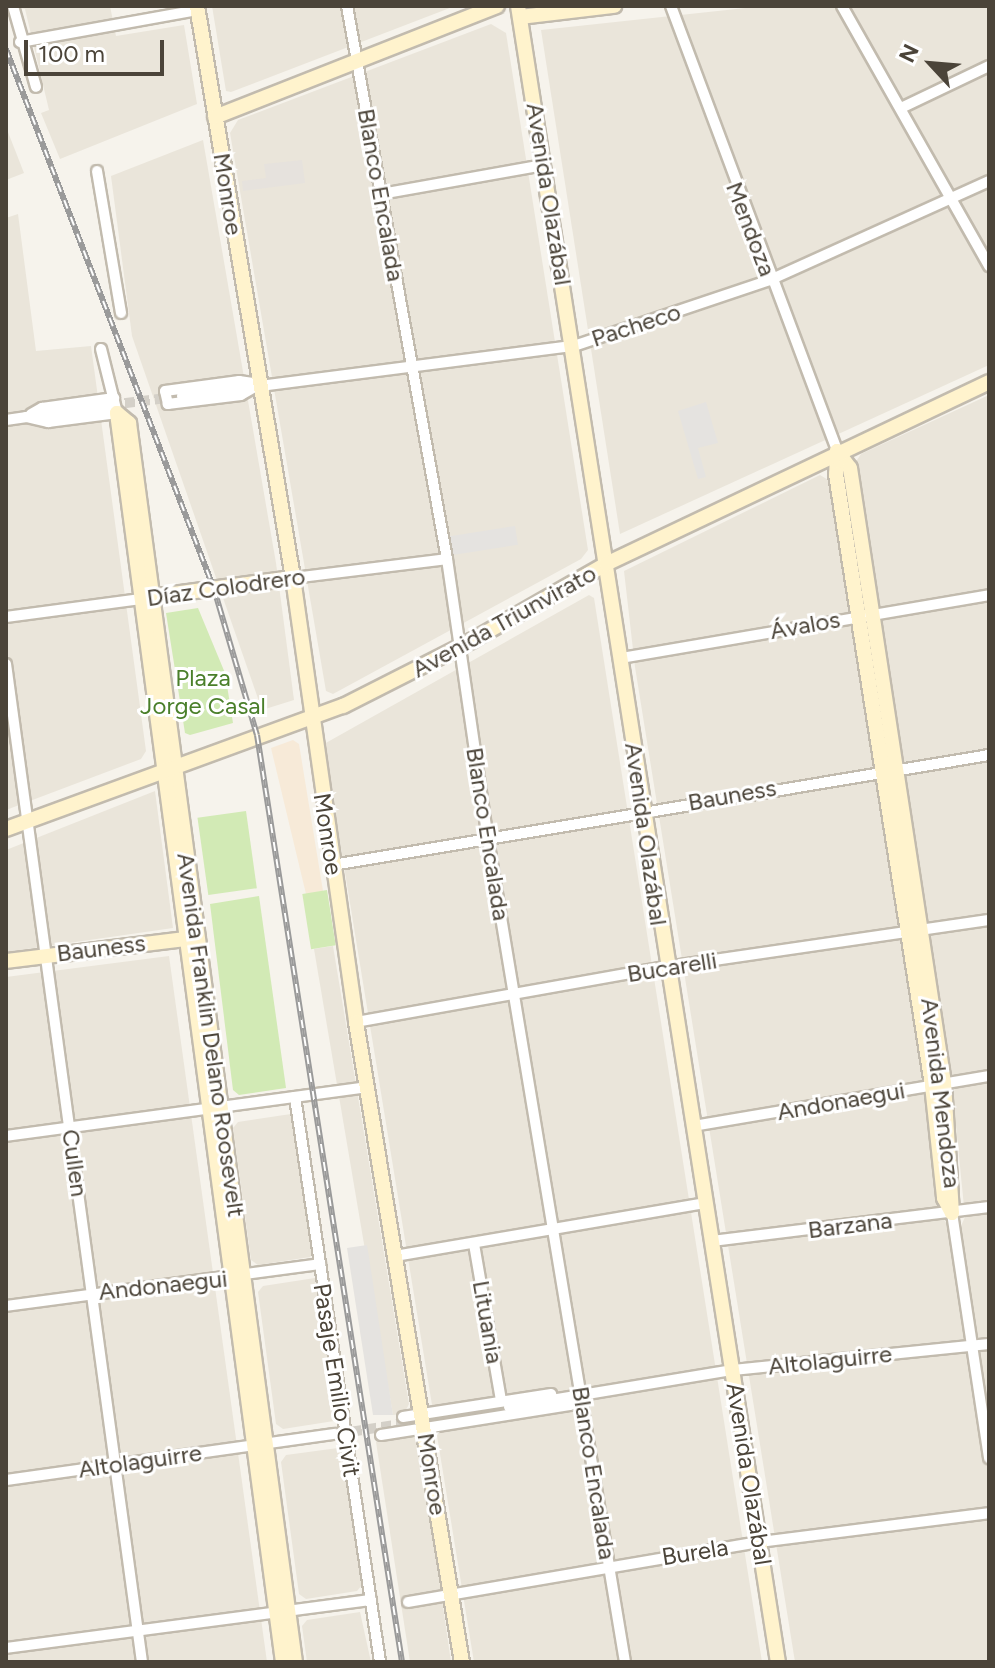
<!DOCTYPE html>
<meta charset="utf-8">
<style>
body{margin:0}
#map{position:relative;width:995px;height:1668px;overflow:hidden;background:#f6f3ec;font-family:Figtree,sans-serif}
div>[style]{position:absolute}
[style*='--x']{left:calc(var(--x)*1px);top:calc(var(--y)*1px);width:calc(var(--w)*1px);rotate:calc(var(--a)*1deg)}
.residential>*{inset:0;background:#eae5da}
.commercial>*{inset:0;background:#f7ead8}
.industrial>*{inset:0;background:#e6e2dd}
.green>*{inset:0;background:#d2eab5;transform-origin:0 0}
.parking>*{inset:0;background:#e5e3e0;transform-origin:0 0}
.street-tunnel>*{height:10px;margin-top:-5px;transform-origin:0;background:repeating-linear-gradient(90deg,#d4d0c8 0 10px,transparent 0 15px)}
.roads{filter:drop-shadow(2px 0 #c2bbae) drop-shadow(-2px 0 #c2bbae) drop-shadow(0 2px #c2bbae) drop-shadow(0 -2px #c2bbae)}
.street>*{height:10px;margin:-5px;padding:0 5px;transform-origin:5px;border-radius:5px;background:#fff}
.secondary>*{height:14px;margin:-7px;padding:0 7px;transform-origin:7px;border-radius:7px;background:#fff3cd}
.rail>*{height:6px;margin-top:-3px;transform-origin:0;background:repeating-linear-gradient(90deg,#fff 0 9px,#9a9a9a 0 18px);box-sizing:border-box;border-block:2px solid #9a9a9a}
span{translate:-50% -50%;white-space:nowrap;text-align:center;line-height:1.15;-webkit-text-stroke:6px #fff;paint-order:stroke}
.street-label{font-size:24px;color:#4b4439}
.park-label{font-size:24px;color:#4a7f2a}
.frame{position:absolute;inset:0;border:8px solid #4b4439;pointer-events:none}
.north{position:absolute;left:891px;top:24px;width:80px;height:80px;-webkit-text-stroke:6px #fff;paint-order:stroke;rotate:296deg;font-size:22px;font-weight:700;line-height:32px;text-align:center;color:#4b4439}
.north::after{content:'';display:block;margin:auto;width:28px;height:36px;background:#4b4439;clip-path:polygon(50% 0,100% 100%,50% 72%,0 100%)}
.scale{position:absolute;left:24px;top:40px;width:140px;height:36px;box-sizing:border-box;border:4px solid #4b4439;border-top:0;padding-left:10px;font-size:24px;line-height:28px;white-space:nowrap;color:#4b4439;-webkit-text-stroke:6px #fff;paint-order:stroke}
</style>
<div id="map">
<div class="residential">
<div style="clip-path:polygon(6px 6px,110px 6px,116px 36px,184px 25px,197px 104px,60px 159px,41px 113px,49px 110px,25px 9px)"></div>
<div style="clip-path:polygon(212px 6px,455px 6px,231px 92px,226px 91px)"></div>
<div style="clip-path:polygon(765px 6px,989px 6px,989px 365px,620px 534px,541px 30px)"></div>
<div style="clip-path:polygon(491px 24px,506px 33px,588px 550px,581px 559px,333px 694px,326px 691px,230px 133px,238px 120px)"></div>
<div style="clip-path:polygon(6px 127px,24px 173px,6px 180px)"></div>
<div style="clip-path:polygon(203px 140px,276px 563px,294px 700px,262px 710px,132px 336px,111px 176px)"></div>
<div style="clip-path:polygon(18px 214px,36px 351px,91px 346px,146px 751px,141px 759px,6px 810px,6px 218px)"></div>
<div style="clip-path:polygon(989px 395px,989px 1662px,795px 1662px,635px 667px,624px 571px,820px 475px,830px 481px,944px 1220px,950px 1228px,961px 1226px,965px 1217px,951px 1075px,855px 463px,861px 454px)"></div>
<div style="clip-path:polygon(589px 595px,594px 598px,762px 1662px,474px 1662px,324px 744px)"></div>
<div style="clip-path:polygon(155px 791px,173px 928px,6px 952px,6px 850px)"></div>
<div style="clip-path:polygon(333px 946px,409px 1404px,404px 1414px,393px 1415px,314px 949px)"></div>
<div style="clip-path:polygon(169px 956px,267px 1662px,6px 1662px,6px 977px)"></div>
<div style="clip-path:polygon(291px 1114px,296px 1119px,315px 1251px,310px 1257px,258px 1265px,251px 1260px,233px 1128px,238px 1122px)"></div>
<div style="clip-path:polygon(315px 1278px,339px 1415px,334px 1421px,283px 1429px,276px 1424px,258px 1292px,263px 1286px)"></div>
<div style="clip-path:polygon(413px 1436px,419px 1440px,451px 1662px,410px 1662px,376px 1442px)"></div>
<div style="clip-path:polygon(338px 1448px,343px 1453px,362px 1585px,357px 1591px,306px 1599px,299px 1594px,281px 1462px,286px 1455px)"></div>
<div style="clip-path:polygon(360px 1612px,371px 1662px,307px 1662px,302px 1626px,307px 1620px)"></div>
</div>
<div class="commercial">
<div style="clip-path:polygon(293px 740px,299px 744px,323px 891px,306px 894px,271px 748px)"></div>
</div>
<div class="industrial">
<div style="clip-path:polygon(302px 160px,305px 183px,243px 191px,242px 181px,266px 178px,264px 164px)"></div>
</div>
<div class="green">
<div style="clip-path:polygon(198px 608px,225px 673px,233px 723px,190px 735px,185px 733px,166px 613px)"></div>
<div style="left:246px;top:811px;width:78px;height:49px;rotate:82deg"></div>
<div style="left:327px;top:890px;width:56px;height:25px;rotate:81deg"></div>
<div style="clip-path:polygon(259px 896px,286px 1088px,239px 1095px,233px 1090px,210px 904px)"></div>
</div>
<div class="parking">
<div style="clip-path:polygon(706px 402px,718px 443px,698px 448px,706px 477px,698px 479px,678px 411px)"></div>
<div style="left:515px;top:526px;width:19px;height:66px;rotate:81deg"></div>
<div style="clip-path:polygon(367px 1245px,369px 1257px,393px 1415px,373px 1415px,347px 1248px)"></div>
</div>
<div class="street-tunnel">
<div style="--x:110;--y:405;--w:73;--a:-7.1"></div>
<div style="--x:337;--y:1434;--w:174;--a:-8.9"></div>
</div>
<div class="roads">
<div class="street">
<div style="--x:13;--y:6;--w:84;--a:74.1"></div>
<div style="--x:347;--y:6;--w:562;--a:79.75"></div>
<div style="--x:447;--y:559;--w:283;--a:81.7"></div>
<div style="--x:488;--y:839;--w:834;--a:80.55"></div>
<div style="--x:671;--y:6;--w:475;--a:69.5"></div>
<div style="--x:842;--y:6;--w:299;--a:60.5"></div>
<div style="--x:20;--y:42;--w:180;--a:-10.2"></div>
<div style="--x:901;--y:108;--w:98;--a:-25.5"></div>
<div style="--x:97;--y:171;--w:144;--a:80.4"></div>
<div style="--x:381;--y:194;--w:166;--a:-10.1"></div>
<div style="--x:239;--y:381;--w:21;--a:8"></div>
<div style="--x:260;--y:384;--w:22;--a:150"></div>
<div style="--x:241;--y:395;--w:74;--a:173"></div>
<div style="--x:168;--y:404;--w:13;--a:-103"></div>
<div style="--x:165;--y:391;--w:75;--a:-7.7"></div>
<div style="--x:182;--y:396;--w:395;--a:-7.3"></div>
<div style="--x:574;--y:346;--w:207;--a:-18.6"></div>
<div style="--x:770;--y:280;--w:240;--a:-24.3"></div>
<div style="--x:31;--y:414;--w:13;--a:-29"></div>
<div style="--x:42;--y:408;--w:73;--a:-7.9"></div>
<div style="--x:26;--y:417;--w:23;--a:13"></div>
<div style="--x:48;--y:422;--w:70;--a:-7.4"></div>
<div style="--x:117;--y:413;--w:66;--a:-104"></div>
<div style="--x:6;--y:420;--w:105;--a:-8.2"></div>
<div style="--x:293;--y:578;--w:155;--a:-7"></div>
<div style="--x:6;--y:617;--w:136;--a:-7.6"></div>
<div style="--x:621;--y:658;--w:373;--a:-9.7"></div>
<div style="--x:6;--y:664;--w:1007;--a:82.24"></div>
<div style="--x:333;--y:865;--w:665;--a:-9.52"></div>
<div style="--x:356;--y:1022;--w:315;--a:-10.1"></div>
<div style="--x:666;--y:967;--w:326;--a:-8.3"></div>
<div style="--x:295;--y:1097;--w:571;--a:81.44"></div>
<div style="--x:693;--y:1126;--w:300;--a:-9.6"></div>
<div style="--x:6;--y:1136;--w:364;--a:-7.7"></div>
<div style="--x:952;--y:1213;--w:248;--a:81.4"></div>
<div style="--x:712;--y:1241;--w:279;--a:-7"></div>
<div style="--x:474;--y:1244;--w:158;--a:80.2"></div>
<div style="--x:395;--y:1256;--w:314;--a:-9.7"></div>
<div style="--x:6;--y:1306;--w:317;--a:-7.6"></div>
<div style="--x:509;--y:1407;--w:227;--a:-9.4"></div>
<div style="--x:733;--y:1370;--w:257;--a:-5.8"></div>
<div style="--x:403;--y:1417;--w:150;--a:-8.8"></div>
<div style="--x:381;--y:1435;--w:191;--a:-9"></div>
<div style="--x:570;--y:1405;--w:11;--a:-49"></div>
<div style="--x:6;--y:1480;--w:332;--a:-8"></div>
<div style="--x:408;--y:1602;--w:357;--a:-9.7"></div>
<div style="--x:760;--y:1542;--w:231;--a:-7.2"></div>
<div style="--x:6;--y:1648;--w:368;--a:-7.5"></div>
</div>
<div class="secondary">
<div style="--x:197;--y:6;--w:580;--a:80.47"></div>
<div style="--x:293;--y:578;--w:448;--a:81.9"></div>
<div style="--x:356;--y:1022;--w:649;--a:80.6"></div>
<div style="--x:518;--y:6;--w:1676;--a:81.08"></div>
<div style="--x:520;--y:17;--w:95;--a:-6.7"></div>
<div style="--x:215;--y:117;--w:303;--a:-21.5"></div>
<div style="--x:117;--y:413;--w:16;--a:40"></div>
<div style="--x:129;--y:423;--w:1250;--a:82.37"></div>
<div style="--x:117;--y:413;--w:1260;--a:82.43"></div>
<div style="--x:837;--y:451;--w:21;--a:53"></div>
<div style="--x:850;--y:468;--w:622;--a:81.31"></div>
<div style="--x:944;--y:1083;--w:130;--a:86.5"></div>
<div style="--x:837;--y:451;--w:23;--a:92"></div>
<div style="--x:836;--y:474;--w:618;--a:81.07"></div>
<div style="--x:932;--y:1085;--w:114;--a:83.9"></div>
<div style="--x:944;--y:1198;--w:17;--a:62"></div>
<div style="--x:143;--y:598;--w:151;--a:-7.6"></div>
<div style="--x:6;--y:829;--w:359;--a:-20.1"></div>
<div style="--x:343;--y:706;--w:144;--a:-26.9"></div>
<div style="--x:471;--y:641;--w:155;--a:-29.7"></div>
<div style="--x:606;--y:564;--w:424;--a:-25.4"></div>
<div style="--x:6;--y:961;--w:188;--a:-7"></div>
</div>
</div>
<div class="rail">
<div style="--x:6;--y:49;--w:579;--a:68.93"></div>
<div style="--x:214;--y:589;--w:152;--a:73.6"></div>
<div style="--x:257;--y:735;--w:938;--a:81.11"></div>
</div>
<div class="street-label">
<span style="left:228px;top:194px;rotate:81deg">Monroe</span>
<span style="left:549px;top:194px;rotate:81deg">Avenida Olazábal</span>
<span style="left:381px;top:195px;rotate:80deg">Blanco Encalada</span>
<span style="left:751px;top:229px;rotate:69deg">Mendoza</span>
<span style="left:636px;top:325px;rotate:-18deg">Pacheco</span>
<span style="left:226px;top:587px;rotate:-8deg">Díaz Colodrero</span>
<span style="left:504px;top:621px;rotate:-29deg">Avenida Triunvirato</span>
<span style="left:805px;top:625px;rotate:-10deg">Ávalos</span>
<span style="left:732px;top:795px;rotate:-10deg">Bauness</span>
<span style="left:328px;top:834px;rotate:81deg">Monroe</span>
<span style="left:488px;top:834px;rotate:81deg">Blanco Encalada</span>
<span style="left:646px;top:834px;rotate:82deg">Avenida Olazábal</span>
<span style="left:101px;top:948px;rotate:-7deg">Bauness</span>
<span style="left:672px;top:967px;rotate:-9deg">Bucarelli</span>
<span style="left:211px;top:1035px;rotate:82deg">Avenida Franklin Delano Roosevelt</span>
<span style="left:941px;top:1093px;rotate:83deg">Avenida Mendoza</span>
<span style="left:841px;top:1101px;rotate:-10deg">Andonaegui</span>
<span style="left:75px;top:1163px;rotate:82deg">Cullen</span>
<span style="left:850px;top:1225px;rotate:-7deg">Barzana</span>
<span style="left:163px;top:1285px;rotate:-6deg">Andonaegui</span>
<span style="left:488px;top:1322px;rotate:80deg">Lituania</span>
<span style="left:830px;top:1360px;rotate:-6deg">Altolaguirre</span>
<span style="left:337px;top:1380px;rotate:81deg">Pasaje Emilio Civit</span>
<span style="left:140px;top:1461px;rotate:-8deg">Altolaguirre</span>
<span style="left:594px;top:1473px;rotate:81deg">Blanco Encalada</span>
<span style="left:432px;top:1474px;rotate:81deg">Monroe</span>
<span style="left:749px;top:1474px;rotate:81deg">Avenida Olazábal</span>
<span style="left:695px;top:1552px;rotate:-9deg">Burela</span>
</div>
<div class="park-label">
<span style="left:203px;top:692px">Plaza<br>Jorge Casal</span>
</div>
<div class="frame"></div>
<div class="north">N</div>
<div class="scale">100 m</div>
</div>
